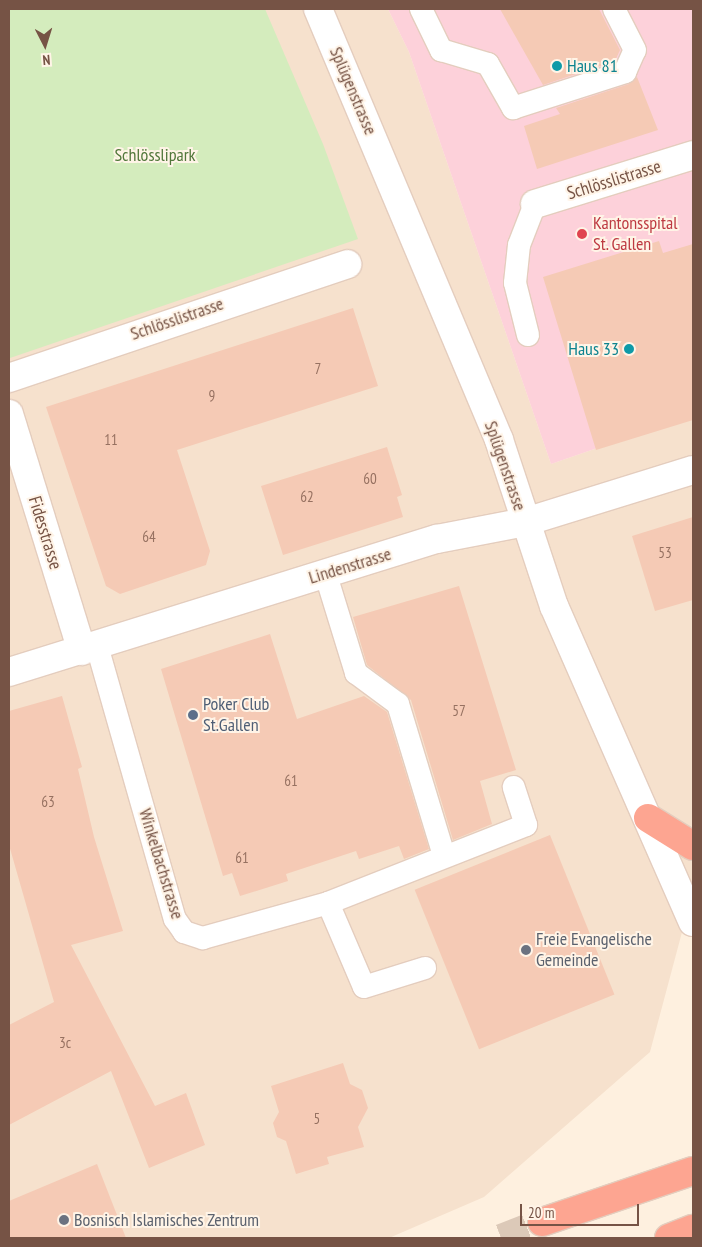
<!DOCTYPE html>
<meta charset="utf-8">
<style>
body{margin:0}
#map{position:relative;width:702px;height:1247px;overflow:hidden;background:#fef0df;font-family:"PT Sans Narrow",sans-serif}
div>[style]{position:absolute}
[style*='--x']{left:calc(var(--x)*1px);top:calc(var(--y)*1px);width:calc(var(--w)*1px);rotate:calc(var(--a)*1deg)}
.residential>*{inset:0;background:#f6e1cd}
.medical>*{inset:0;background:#fdd1da}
.green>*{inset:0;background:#d4ecbd}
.building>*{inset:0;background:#f5cab5;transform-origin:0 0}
.motorway-tunnel>*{height:28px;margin-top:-14px;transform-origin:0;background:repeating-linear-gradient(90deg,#dcc9b8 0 28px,transparent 0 42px)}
.roads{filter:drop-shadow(1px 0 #e4cdbe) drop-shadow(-1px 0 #e4cdbe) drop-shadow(0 1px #e4cdbe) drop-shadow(0 -1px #e4cdbe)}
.service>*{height:22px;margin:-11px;padding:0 11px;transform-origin:11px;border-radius:11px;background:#fff}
.minor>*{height:28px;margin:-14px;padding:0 14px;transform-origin:14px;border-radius:14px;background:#fff}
.secondary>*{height:28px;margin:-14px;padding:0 14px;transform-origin:14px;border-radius:14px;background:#fff}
.motorway>*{height:28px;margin:-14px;padding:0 14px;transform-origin:14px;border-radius:14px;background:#fda591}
.dots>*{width:14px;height:14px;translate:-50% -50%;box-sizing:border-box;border:2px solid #fff4e7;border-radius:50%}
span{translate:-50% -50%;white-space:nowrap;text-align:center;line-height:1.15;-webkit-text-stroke:4px #fff4e7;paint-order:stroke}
.number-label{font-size:15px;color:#967161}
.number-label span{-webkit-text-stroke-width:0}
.culture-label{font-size:18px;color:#0d838f}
.left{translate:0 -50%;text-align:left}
.right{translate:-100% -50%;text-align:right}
.street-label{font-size:18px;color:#765345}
.park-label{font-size:18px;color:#51773a}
.health-label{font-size:18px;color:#be3a42}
.service-label{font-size:18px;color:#4e5e75}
.worship-label{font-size:18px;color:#5b616d}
.frame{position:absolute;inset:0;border:10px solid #765345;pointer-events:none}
.north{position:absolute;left:20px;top:20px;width:50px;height:50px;-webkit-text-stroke:4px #fff4e7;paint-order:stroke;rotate:175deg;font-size:14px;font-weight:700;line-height:20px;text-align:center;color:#765345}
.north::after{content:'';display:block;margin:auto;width:18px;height:22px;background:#765345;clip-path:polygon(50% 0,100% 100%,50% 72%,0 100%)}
.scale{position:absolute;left:520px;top:1204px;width:119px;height:22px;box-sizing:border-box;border:2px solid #765345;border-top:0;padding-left:6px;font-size:15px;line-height:18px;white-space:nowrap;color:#765345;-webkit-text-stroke:4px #fff4e7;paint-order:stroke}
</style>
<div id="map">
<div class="residential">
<div style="clip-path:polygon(9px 9px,388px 9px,409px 52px,551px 464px,693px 415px,693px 891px,650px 1052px,484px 1197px,389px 1238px,9px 1238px)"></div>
</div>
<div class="medical">
<div style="clip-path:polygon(388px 9px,693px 9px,693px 415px,551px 464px,409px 52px)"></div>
</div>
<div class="green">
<div style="clip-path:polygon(9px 9px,265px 9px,323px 144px,358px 239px,10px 358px)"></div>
</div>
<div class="building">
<div style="clip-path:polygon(500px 9px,599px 9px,620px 50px,615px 61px,543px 85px)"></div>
<div style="clip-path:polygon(637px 77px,658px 130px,537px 169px,524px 126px,560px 114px,556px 108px,629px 84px)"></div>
<div style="clip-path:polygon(659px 241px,663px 253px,693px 244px,693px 420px,596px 450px,543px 277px)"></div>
<div style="clip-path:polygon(353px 308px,378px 386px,177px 450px,210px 551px,206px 565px,120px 594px,106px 586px,46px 407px)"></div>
<div style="clip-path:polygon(387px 447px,402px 495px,397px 497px,403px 517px,283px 555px,261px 486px)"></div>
<div style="clip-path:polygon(693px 517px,693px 600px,655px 611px,632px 536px)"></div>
<div style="clip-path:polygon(459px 586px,516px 770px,480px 781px,492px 824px,453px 840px,411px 700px,367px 665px,353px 617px)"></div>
<div style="clip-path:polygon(270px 634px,297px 719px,364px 696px,387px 712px,429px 849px,404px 859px,399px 846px,359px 859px,356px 851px,286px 874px,288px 881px,240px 896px,232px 873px,223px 876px,161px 669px)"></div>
<div style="clip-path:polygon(62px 696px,82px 767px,78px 769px,94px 837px,123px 931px,71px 945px,155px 1106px,186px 1093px,205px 1145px,149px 1168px,111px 1071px,9px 1125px,9px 1025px,54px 1002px,9px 845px,9px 711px)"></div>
<div style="left:550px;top:835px;width:172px;height:146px;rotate:68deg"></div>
<div style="clip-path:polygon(343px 1063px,350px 1084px,362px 1090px,368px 1108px,358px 1127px,364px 1147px,327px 1157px,329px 1164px,296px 1174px,286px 1141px,277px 1137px,273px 1123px,279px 1112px,271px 1086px)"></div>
<div style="clip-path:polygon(97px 1164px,126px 1238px,9px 1238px,9px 1201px)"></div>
</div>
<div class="motorway-tunnel">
<div style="--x:501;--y:1238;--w:44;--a:-21.3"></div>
</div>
<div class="roads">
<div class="service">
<div style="--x:421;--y:9;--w:46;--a:64"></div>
<div style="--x:441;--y:50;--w:49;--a:16.6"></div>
<div style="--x:488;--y:64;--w:51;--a:60.4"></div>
<div style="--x:513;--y:108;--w:118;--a:-17.8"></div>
<div style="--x:625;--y:72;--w:24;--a:-66"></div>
<div style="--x:635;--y:50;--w:46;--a:-117.1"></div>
<div style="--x:528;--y:335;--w:54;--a:-104"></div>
<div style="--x:515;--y:283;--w:38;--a:-84"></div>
<div style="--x:519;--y:245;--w:44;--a:-68.7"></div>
<div style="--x:325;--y:572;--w:106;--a:72.9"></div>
<div style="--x:356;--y:673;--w:52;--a:36.4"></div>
<div style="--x:398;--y:704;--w:158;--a:73.1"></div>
<div style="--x:97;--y:646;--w:284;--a:74.1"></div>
<div style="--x:175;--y:919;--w:16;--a:55"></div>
<div style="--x:184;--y:932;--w:20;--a:18"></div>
<div style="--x:203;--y:938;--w:130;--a:-15.6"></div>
<div style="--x:328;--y:903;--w:213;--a:-21.5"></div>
<div style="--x:526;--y:825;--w:40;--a:-108"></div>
<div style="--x:328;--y:903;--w:91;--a:66.8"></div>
<div style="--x:364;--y:987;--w:64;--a:-17.3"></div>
</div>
<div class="minor">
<div style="--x:535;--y:204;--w:165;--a:-17.2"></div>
<div style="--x:9;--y:378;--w:357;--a:-18.6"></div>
<div style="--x:9;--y:414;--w:248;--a:72.9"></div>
<div style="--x:9;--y:672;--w:448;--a:-17.3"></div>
<div style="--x:437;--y:539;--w:90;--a:-10.9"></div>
<div style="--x:525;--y:522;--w:176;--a:-17.2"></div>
</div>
<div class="secondary">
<div style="--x:318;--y:9;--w:467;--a:67.2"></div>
<div style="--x:499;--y:440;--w:175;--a:71.7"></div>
<div style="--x:554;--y:606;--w:345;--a:66.3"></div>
</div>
<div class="motorway">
<div style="--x:648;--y:818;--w:53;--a:31.9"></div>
<div style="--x:542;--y:1222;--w:159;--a:-18.7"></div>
<div style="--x:669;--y:1238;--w:26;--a:-21"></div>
</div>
</div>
<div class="dots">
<div style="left:557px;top:66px;background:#0f9aa8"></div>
<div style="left:582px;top:234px;background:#e0444e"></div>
<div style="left:629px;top:349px;background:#0f9aa8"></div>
<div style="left:193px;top:715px;background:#5c6f8a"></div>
<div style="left:526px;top:950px;background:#6b7280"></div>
<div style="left:64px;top:1220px;background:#6b7280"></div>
</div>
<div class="number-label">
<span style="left:318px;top:369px">7</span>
<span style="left:212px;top:396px">9</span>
<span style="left:111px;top:440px">11</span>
<span style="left:370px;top:479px">60</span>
<span style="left:307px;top:497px">62</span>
<span style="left:149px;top:537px">64</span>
<span style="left:665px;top:553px">53</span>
<span style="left:459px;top:711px">57</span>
<span style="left:291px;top:781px">61</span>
<span style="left:48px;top:802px">63</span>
<span style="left:242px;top:858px">61</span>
<span style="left:65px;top:1043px">3c</span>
<span style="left:317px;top:1119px">5</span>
</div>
<div class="culture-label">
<span class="left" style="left:567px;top:66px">Haus 81</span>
<span class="right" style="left:619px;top:349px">Haus 33</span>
</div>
<div class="street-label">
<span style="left:353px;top:91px;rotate:67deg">Splügenstrasse</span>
<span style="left:614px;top:180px;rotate:-17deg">Schlösslistrasse</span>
<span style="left:177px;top:319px;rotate:-19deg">Schlösslistrasse</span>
<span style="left:505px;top:466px;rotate:71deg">Splügenstrasse</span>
<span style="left:45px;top:533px;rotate:73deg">Fidesstrasse</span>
<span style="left:350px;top:566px;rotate:-17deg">Lindenstrasse</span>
<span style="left:161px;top:864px;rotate:73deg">Winkelbachstrasse</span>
</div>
<div class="park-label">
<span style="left:155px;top:155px">Schlösslipark</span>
</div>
<div class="health-label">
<span class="left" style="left:593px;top:234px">Kantonsspital<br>St. Gallen</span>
</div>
<div class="service-label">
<span class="left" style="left:203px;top:715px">Poker Club<br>St.Gallen</span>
</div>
<div class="worship-label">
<span class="left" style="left:536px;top:950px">Freie Evangelische<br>Gemeinde</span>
<span class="left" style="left:74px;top:1220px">Bosnisch Islamisches Zentrum</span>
</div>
<div class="frame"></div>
<div class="north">N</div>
<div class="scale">20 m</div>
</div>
